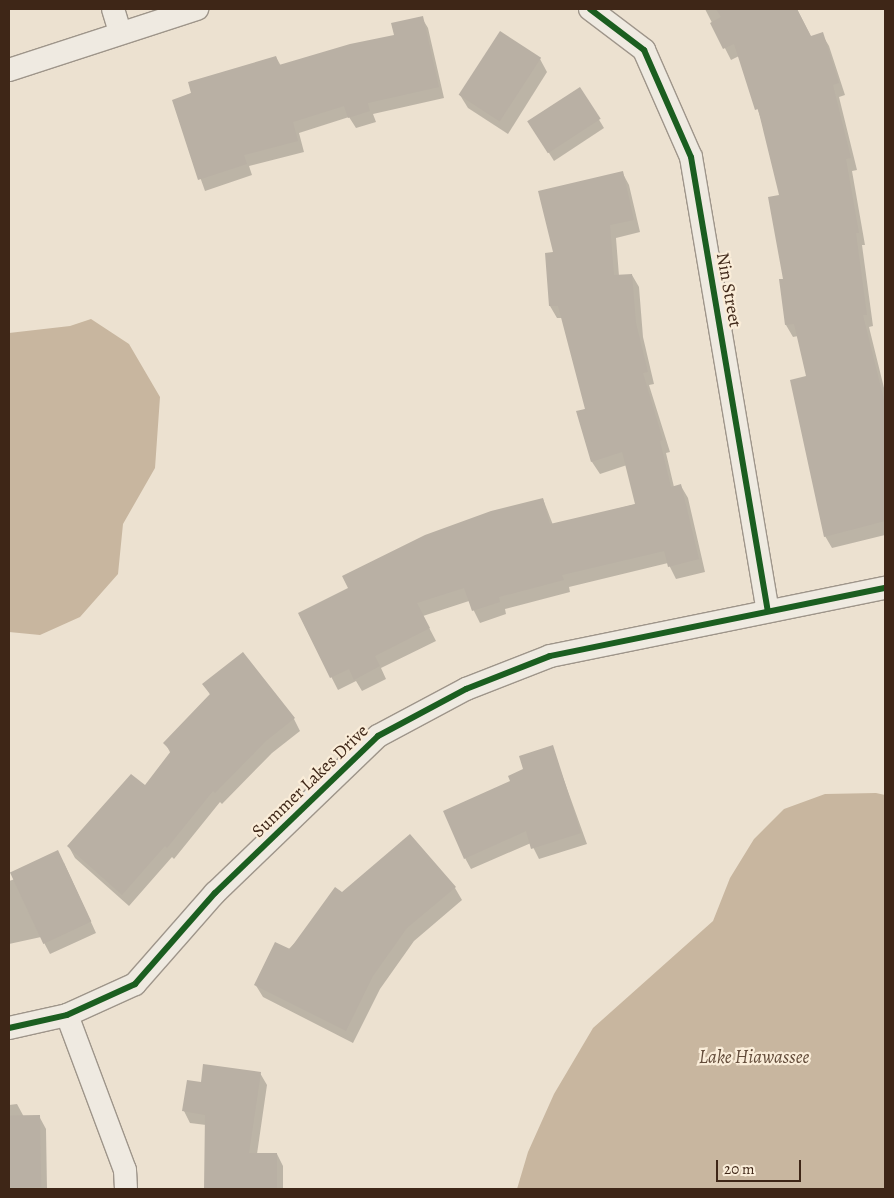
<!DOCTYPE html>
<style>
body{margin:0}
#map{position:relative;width:894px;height:1198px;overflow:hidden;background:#ece1d0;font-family:Alegreya,serif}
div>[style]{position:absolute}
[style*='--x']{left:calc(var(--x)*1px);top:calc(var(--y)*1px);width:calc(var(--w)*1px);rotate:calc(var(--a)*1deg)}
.water>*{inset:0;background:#c8b69f}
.shadow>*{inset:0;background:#0003}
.building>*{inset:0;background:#b9b0a4;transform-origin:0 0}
.roads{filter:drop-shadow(1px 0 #9e958a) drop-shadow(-1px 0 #9e958a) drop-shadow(0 1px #9e958a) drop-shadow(0 -1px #9e958a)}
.street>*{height:22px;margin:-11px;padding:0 11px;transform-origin:11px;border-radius:11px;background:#efeae1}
.cycleway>*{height:6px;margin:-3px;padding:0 3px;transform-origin:3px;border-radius:3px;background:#1b5e20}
span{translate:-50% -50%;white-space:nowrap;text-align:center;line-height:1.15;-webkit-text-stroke:4.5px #faedd9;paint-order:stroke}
.street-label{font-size:18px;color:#3e2617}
.water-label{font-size:19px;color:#634c3a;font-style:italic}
.frame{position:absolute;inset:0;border:10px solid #3e2617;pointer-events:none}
.scale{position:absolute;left:716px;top:1160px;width:85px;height:22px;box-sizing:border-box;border:2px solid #3e2617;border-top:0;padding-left:6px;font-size:15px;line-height:18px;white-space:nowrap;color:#3e2617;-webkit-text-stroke:4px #faedd9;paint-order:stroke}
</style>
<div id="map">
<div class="water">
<div style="clip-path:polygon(91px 319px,129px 344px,160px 397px,155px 468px,123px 524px,118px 574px,80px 617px,40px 635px,9px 632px,9px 333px,70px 326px)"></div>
<div style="clip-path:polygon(876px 793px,885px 795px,885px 1189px,517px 1189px,528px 1152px,554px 1094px,593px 1028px,713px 921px,730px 878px,754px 839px,784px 809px,825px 794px)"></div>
</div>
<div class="shadow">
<div style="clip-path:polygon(705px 9px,797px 9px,811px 37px,822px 34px,829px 46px,845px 95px,839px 97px,857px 170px,852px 171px,865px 245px,862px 245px,873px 326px,869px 327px,885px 392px,885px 535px,832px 548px,825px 536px,808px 377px,798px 336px,793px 337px,786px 325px,781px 280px,785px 280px,781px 196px,761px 119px,739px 56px,731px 60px)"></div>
<div style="clip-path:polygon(422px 18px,428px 28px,444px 98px,373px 114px,376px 122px,356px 128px,349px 117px,299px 133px,304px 152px,249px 166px,252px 175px,205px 191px,173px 101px,276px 57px,281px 66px,395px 36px)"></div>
<div style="clip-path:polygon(540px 59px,547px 72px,508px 134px,468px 108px,460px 95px)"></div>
<div style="clip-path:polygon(580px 88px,604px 128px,554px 161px,534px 129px)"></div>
<div style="clip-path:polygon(622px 172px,629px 185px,640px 232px,616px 238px,619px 276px,632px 275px,639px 287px,643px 337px,654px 384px,649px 385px,670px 452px,666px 453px,674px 487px,681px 486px,688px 498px,705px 572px,676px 579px,668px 563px,569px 587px,570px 592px,505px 609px,506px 614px,480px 623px,469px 601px,423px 616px,436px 641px,381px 668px,386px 679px,362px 691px,356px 681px,338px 690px,299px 614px,543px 499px,553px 525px,636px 504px,627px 465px,600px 474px,592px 462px,577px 412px,586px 409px,563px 318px,557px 318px,550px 306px,555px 253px)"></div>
<div style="clip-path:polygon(204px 684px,294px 719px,300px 731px,272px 753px,222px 804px,220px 802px,174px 859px,172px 857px,129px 906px,75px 858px,69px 847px,145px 787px,171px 754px,165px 743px,211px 696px)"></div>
<div style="clip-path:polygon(552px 747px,587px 844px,539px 859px,531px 843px,471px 869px,465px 858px,511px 782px)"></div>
<div style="clip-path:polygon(64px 863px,96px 933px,50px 954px,41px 937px,9px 944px,9px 881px)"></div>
<div style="clip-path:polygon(455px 888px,462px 900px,414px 941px,380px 989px,353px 1043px,263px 997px,255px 984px,342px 894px)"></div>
<div style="clip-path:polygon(260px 1073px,267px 1085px,257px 1154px,277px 1154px,283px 1166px,283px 1189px,205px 1189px,206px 1125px,190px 1123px,184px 1111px,202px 1084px)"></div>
<div style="clip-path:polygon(17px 1104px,24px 1117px,39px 1116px,46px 1129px,47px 1189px,9px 1189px,9px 1105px)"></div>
</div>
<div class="building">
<div style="clip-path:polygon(716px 9px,797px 9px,811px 36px,823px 32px,839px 83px,833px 85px,851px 158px,846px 159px,859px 233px,856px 233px,867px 315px,863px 315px,885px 404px,885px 521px,824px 537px,790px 380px,806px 376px,794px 324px,785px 325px,779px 279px,783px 279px,768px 197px,779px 195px,758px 109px,755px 110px,734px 44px,723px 49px,710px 23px,721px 17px)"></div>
<div style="clip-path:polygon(423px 16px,439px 87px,368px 103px,370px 111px,348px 118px,344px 106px,293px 122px,298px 141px,244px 155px,247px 164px,198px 180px,172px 100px,191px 93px,188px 82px,276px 56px,279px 65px,350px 44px,394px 35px,391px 23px)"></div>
<div style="left:500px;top:31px;width:49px;height:76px;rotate:33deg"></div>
<div style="left:580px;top:87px;width:38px;height:63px;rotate:57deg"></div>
<div style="clip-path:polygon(623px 171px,634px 220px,610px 225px,614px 275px,632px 274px,636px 323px,648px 372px,643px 373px,663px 440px,660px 441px,671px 487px,681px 484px,699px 559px,668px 567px,664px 551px,562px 575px,564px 580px,499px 597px,500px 602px,472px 611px,464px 588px,417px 603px,430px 628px,375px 656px,380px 666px,354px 680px,349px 669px,330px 678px,298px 613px,348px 588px,342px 576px,425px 535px,491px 511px,543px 498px,550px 524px,635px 504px,622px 452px,591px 462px,576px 411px,585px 409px,558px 306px,549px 306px,545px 253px,553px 252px,538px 191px)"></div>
<div style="clip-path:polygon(243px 652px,295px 718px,266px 741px,215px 793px,213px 791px,167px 848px,165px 846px,122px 895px,67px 846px,131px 774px,145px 785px,171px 751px,163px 743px,210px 694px,202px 684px)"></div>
<div style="clip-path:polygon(553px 745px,581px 833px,531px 849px,526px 831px,464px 859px,443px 811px,510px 781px,508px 776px,523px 769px,519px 756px)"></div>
<div style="clip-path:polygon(410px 834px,456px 887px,407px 928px,373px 976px,346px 1031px,254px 985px,275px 942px,290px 949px,335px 887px,342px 892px)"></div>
<div style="left:58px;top:850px;width:79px;height:53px;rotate:65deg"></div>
<div style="clip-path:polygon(203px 1064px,261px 1072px,249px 1153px,277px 1153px,277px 1189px,204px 1189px,205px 1115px,182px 1111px,187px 1080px,201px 1082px)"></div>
<div style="left:40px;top:1115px;width:72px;height:31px;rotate:89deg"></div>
</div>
<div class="roads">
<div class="street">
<div style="--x:113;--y:9;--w:24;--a:73"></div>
<div style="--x:590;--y:9;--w:68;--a:37.2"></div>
<div style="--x:644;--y:50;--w:117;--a:66.3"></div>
<div style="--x:691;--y:157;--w:460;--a:80.4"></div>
<div style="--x:9;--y:70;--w:198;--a:-18"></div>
<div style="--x:67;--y:1015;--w:165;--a:69.5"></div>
<div style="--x:125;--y:1170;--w:19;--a:87"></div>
<div style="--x:9;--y:1028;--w:59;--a:-12.6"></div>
<div style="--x:67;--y:1015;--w:75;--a:-24.5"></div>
<div style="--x:135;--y:984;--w:121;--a:-48.7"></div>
<div style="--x:215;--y:893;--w:226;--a:-43.9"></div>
<div style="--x:378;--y:736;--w:100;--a:-28.1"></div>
<div style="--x:466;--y:689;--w:90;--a:-21.4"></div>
<div style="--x:550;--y:656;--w:342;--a:-11.5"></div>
</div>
</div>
<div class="cycleway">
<div style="--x:590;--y:9;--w:68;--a:37.2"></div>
<div style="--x:644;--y:50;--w:117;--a:66.3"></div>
<div style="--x:691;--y:157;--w:460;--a:80.4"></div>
<div style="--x:9;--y:1028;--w:59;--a:-12.6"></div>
<div style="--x:67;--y:1015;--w:75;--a:-24.5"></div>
<div style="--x:135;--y:984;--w:121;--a:-48.7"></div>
<div style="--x:215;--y:893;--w:226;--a:-43.9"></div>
<div style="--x:378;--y:736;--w:100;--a:-28.1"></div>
<div style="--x:466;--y:689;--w:90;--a:-21.4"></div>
<div style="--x:550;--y:656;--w:342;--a:-11.5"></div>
</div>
<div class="street-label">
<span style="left:729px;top:290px;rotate:80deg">Nin Street</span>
<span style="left:310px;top:781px;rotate:-44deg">Summer Lakes Drive</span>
</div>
<div class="water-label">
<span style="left:754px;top:1058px">Lake Hiawassee</span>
</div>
<div class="frame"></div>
<div class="scale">20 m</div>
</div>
